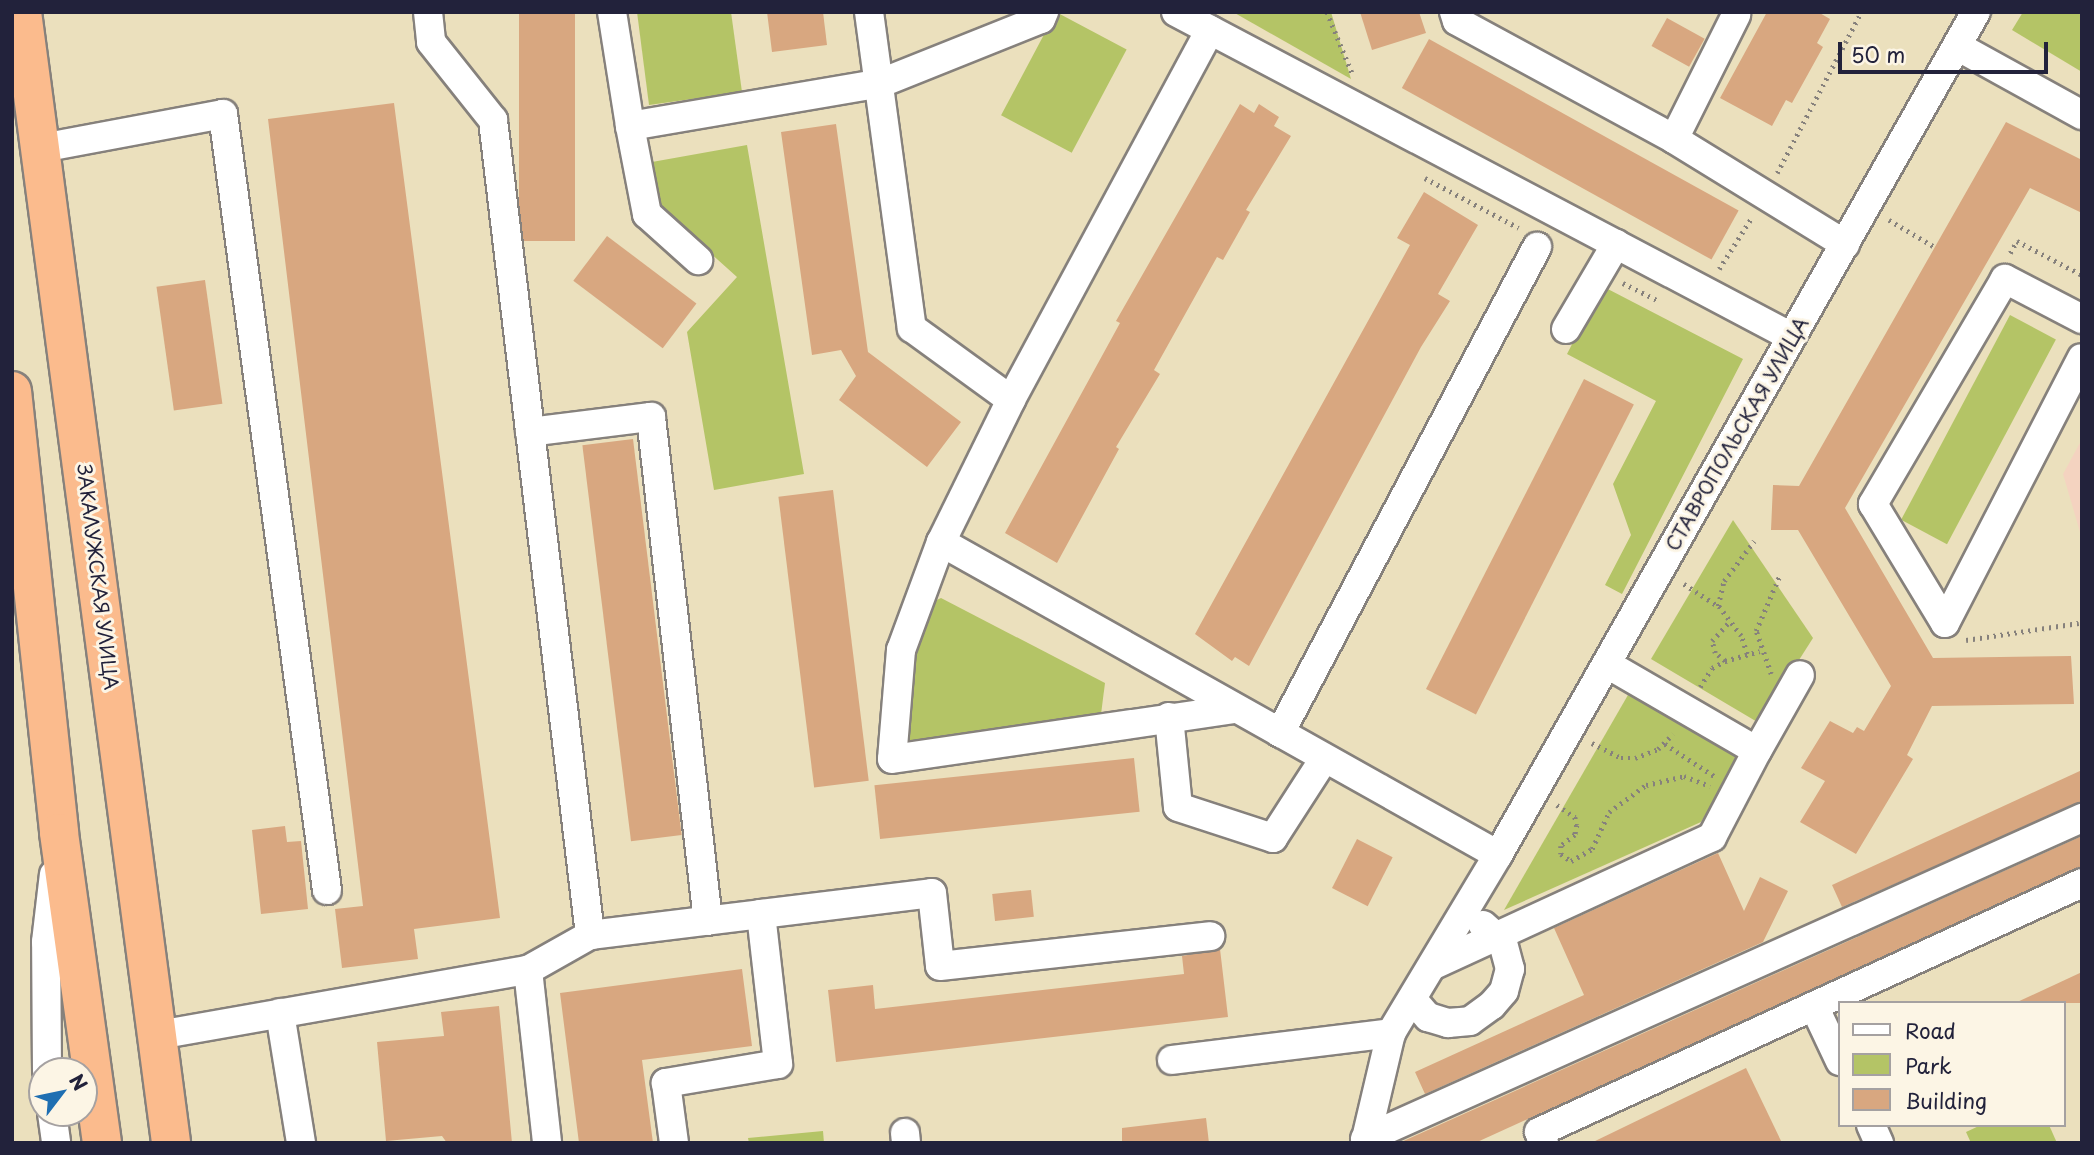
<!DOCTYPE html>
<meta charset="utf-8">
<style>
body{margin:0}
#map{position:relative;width:2094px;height:1155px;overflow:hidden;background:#ebe0bd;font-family:"Playpen Sans",sans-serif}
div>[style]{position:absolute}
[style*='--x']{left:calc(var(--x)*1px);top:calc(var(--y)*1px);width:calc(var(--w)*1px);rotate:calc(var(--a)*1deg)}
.built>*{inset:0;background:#f4d3c0}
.green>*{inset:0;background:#b4c466;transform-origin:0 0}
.building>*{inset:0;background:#d8a780;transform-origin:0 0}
.path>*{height:4.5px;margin-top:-2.25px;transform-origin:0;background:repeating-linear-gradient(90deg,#86817c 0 2px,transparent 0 7px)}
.roads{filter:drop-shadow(2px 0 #86817c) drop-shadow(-2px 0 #86817c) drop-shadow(0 2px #86817c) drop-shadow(0 -2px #86817c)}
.minor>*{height:28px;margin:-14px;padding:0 14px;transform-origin:14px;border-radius:14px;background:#fff}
.highway>*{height:38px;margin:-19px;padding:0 19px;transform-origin:19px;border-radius:19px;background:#fbbb8d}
span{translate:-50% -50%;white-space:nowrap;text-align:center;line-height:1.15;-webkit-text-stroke:6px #fcf5e5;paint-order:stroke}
.street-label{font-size:19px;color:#22223b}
.frame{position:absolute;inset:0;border:14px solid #22223b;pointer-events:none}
.legend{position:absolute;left:1838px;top:1001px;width:228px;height:126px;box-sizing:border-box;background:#fcf5e5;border:2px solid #a5a1a1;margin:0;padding:9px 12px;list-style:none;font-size:21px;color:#22223b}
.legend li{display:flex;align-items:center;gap:14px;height:35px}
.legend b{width:35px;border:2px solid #a5a1a1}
.north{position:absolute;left:28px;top:1057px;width:70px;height:70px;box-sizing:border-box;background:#fcf5e5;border:2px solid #a5a1a1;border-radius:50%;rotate:58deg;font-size:19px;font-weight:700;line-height:28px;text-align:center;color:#22223b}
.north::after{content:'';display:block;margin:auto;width:24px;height:32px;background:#1f6fb2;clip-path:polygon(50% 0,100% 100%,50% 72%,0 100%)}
.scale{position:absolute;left:1838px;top:42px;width:210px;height:32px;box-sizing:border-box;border:4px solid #22223b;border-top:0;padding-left:9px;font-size:21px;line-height:24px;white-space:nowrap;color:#22223b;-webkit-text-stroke:5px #fcf5e5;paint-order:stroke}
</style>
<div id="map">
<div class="built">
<div style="clip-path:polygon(2082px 439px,2082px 539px,2063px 474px)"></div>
</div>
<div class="green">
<div style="clip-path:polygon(637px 12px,731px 12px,742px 92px,649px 105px)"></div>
<div style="left:1056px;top:12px;width:80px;height:117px;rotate:28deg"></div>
<div style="clip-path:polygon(1233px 12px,1331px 12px,1351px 79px)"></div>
<div style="clip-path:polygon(2023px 12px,2082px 12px,2082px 72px,2012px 30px)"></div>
<div style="clip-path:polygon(747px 145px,804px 474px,714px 490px,687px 332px,737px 277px,659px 207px,652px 162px)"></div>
<div style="clip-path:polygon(1602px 286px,1743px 359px,1622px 594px,1605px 585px,1631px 535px,1613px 484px,1656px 401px,1567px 354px)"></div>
<div style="left:2010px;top:315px;width:52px;height:232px;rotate:28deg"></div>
<div style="clip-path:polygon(1733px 520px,1813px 638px,1759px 723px,1651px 659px)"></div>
<div style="clip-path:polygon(941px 598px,1105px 683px,1100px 722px,907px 748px,916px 651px,926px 605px)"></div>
<div style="clip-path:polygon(1632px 688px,1744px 754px,1701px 822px,1504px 910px)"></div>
<div style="clip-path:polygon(1981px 1125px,2049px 1125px,2057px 1143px,1971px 1143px,1966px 1132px)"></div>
<div style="clip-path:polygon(823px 1131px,824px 1143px,749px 1143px,748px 1138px)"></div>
</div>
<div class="building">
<div style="left:519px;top:12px;width:56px;height:229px"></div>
<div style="clip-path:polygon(767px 12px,823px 12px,827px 45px,772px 52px)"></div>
<div style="clip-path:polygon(1360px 12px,1419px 12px,1426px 33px,1372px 50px)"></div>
<div style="clip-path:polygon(1767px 12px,1818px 12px,1830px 19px,1817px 43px,1823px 47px,1792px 103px,1786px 100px,1772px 126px,1720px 98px)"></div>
<div style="left:1667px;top:18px;width:43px;height:32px;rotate:29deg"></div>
<div style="left:1429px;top:39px;width:354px;height:56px;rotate:29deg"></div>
<div style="clip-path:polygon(394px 103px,500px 918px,414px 929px,418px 959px,342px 968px,335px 909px,363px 906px,268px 119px)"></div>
<div style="clip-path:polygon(1240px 104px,1254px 113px,1259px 104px,1279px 117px,1274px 126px,1291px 136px,1246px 210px,1250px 212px,1223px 260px,1217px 257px,1154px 370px,1160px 374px,1116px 447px,1119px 449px,1057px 563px,1005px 533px,1120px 323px,1116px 321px)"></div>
<div style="clip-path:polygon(2006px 122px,2082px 160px,2082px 213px,2030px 188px,1845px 508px,1933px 658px,2071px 656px,2074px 704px,1932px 706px,1907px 755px,1913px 759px,1856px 854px,1800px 822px,1825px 781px,1801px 768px,1830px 721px,1853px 733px,1857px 727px,1864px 731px,1891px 686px,1798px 530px,1771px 530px,1773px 485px,1799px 486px)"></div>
<div style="clip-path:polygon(836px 124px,868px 352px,961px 422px,927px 467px,839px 400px,856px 376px,841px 350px,812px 355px,781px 132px)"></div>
<div style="clip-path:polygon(1424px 192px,1478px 225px,1438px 294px,1450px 301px,1421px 347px,1249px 666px,1235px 657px,1232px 661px,1195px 634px,1410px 245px,1397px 238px)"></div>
<div style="left:607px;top:236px;width:112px;height:56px;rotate:37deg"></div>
<div style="left:205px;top:280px;width:125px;height:49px;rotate:82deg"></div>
<div style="left:1584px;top:379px;width:56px;height:348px;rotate:27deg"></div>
<div style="left:633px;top:439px;width:399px;height:51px;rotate:83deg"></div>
<div style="left:833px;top:490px;width:293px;height:55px;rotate:83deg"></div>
<div style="left:1134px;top:758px;width:54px;height:261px;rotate:84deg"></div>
<div style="clip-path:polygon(2082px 770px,2082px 802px,1842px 907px,1832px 885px)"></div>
<div style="clip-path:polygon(285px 826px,287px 842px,301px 841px,308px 909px,261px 914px,252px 830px)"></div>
<div style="clip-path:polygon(2082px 836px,2082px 867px,1475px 1143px,1399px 1143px)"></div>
<div style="left:1357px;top:839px;width:40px;height:55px;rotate:27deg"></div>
<div style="clip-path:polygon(1718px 853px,1744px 911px,1760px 877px,1788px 891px,1763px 942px,1425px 1094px,1415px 1072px,1584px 995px,1554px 928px)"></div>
<div style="left:1031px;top:890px;width:27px;height:39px;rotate:84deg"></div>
<div style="clip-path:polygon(1220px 949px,1228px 1017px,836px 1062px,828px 990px,873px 985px,875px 1009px,1184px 974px,1182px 956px)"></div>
<div style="clip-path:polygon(742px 969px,752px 1046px,642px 1060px,653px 1143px,579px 1143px,560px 993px)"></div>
<div style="clip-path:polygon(2082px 972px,2082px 1003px,2015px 1003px)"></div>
<div style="clip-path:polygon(499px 1006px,512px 1143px,447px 1143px,442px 1136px,386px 1141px,377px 1042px,444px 1036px,441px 1012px)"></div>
<div style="clip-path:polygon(1746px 1068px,1782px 1143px,1591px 1143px)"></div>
<div style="clip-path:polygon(1206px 1118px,1209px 1143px,1122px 1143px,1122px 1128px)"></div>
</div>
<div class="path">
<div style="--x:1327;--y:12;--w:68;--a:67.6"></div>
<div style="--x:1777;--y:173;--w:182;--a:-62.4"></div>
<div style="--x:1425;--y:178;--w:106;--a:28"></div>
<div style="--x:1889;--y:220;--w:53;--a:30.4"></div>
<div style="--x:2010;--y:253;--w:14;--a:-60"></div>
<div style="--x:2017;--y:241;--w:73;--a:27.6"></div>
<div style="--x:1719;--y:269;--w:62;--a:-57.6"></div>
<div style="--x:1623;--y:283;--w:40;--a:26.6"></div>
<div style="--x:1684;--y:584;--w:40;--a:32.9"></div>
<div style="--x:1966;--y:640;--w:114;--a:-8.6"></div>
<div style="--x:1747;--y:654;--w:19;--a:-108"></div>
<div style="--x:1741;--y:636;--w:38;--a:-127"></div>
<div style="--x:1718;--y:606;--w:26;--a:-77"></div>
<div style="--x:1724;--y:581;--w:50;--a:-53.1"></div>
<div style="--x:1725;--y:661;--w:13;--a:-141"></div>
<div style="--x:1715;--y:653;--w:12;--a:-104"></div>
<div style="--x:1712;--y:641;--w:27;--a:-48"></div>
<div style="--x:1771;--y:674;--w:46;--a:-109.2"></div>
<div style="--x:1756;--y:631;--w:59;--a:-66.9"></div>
<div style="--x:1700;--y:687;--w:22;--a:-58"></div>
<div style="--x:1712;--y:668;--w:15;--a:-28"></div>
<div style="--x:1725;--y:661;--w:36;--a:-16"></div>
<div style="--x:1592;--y:743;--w:33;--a:27"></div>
<div style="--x:1621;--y:758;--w:14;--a:0"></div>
<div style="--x:1635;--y:758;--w:25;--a:-21"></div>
<div style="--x:1658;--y:749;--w:21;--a:-45"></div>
<div style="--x:1665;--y:744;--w:59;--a:33.1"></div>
<div style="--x:1557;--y:805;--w:22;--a:34"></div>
<div style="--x:1575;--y:817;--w:8;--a:76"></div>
<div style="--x:1577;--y:825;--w:10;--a:101"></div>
<div style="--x:1575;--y:835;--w:18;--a:142"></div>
<div style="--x:1561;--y:846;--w:8;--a:90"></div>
<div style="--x:1561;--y:854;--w:12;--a:35"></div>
<div style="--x:1571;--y:861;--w:24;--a:-30"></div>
<div style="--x:1592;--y:849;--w:41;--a:-65.3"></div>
<div style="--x:1609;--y:812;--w:46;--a:-36.1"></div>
<div style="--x:1646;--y:785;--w:39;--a:-13"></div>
<div style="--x:1684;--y:776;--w:28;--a:21"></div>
</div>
<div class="roads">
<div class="minor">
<div style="--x:428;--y:12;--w:30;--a:84"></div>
<div style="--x:431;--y:42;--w:100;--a:51.5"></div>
<div style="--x:493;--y:120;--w:821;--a:83.21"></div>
<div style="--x:612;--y:12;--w:115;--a:81"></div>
<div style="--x:630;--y:126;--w:255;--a:-9.7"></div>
<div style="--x:881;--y:83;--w:172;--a:-21.8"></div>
<div style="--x:1041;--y:19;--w:8;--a:-67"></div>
<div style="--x:869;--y:12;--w:319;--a:82.3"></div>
<div style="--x:912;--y:328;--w:122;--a:36"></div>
<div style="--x:1176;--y:12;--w:696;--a:27.82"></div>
<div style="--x:1454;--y:12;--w:9;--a:72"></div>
<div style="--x:1457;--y:21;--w:247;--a:28.5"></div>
<div style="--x:1674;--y:139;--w:201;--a:31.6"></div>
<div style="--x:1210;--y:30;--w:420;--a:118.3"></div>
<div style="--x:1011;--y:400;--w:158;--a:116.2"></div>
<div style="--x:941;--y:542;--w:115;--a:110.3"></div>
<div style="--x:901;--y:650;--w:109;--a:94.7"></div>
<div style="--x:892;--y:759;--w:348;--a:-8.3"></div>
<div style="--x:1957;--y:46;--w:143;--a:28.9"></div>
<div style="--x:630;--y:126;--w:90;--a:79.1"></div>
<div style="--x:647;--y:214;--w:69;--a:42"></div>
<div style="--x:1674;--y:139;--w:139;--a:-63.4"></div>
<div style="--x:42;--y:148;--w:184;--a:-10.6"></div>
<div style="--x:223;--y:114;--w:783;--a:82.37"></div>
<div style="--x:2082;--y:319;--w:87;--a:-152.5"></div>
<div style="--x:2005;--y:279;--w:261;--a:120.4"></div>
<div style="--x:1873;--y:504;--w:139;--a:58.8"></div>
<div style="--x:1945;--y:623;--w:298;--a:-62.7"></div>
<div style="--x:1566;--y:329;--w:99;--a:-59.5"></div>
<div style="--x:530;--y:432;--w:122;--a:-7.1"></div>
<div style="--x:651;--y:417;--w:507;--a:83.55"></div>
<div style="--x:941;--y:542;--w:639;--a:29.33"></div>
<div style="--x:1607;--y:664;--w:173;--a:30.1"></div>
<div style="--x:1757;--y:751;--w:87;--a:-60.5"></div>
<div style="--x:1169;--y:717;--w:90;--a:84.3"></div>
<div style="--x:1178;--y:807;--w:100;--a:18.1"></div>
<div style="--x:1273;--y:838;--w:94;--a:-57.2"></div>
<div style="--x:1280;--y:733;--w:550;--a:-62.13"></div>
<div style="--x:761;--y:914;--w:172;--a:-7"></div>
<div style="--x:932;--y:893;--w:73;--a:83.7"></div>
<div style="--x:940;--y:966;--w:272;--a:-6.3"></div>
<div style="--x:1434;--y:965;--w:306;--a:-24.7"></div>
<div style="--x:1712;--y:837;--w:97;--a:-62.4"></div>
<div style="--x:528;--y:970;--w:174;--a:83.7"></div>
<div style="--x:1413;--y:1000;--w:23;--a:49"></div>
<div style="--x:1428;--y:1017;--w:21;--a:17"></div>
<div style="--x:1448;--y:1023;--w:22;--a:-5"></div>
<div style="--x:1470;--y:1021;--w:27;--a:-36"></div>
<div style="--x:1492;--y:1005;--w:18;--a:-49"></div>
<div style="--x:1504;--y:991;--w:23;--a:-75"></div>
<div style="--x:1510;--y:969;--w:27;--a:-105"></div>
<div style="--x:1503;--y:943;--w:27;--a:-138"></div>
<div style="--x:1814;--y:1006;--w:61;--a:64.7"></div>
<div style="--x:280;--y:1013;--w:132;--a:80.8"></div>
<div style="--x:158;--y:1035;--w:376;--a:-10"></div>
<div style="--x:528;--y:970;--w:71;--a:-29.4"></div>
<div style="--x:590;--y:935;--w:172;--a:-7"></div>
<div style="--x:761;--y:914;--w:151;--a:83.5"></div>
<div style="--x:778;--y:1064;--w:114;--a:170.4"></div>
<div style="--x:666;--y:1083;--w:61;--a:82.4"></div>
<div style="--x:1172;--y:1060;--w:221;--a:-7"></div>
<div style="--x:47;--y:1071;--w:129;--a:-90.4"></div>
<div style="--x:46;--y:942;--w:68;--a:-83.3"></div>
<div style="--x:52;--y:1113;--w:30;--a:82"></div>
<div style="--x:1871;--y:1125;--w:20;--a:66"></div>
<div style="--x:905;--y:1133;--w:10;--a:84"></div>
<div style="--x:1365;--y:1139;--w:786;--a:-24.12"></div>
<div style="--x:1365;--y:1143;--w:113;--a:-76.7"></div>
<div style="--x:1391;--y:1033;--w:208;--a:-59"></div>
<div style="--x:1498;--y:855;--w:969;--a:-60.45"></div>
<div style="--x:1544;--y:1143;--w:12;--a:-114"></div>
<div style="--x:1539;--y:1132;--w:597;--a:-24.63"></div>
</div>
<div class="highway">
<div style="--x:22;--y:12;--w:1141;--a:82.49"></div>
<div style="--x:12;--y:391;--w:444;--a:83.9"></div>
<div style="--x:59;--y:833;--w:313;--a:82.1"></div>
</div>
</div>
<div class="street-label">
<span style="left:1737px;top:434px;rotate:-60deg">СТАВРОПОЛЬСКАЯ УЛИЦА</span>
<span style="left:98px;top:577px;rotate:83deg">ЗАКАЛУЖСКАЯ УЛИЦА</span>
</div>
<div class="frame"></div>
<ul class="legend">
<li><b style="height:9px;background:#fff"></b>Road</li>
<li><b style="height:19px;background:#b4c466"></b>Park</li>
<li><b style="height:19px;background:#d8a780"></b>Building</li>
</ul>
<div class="north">N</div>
<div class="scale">50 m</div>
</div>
